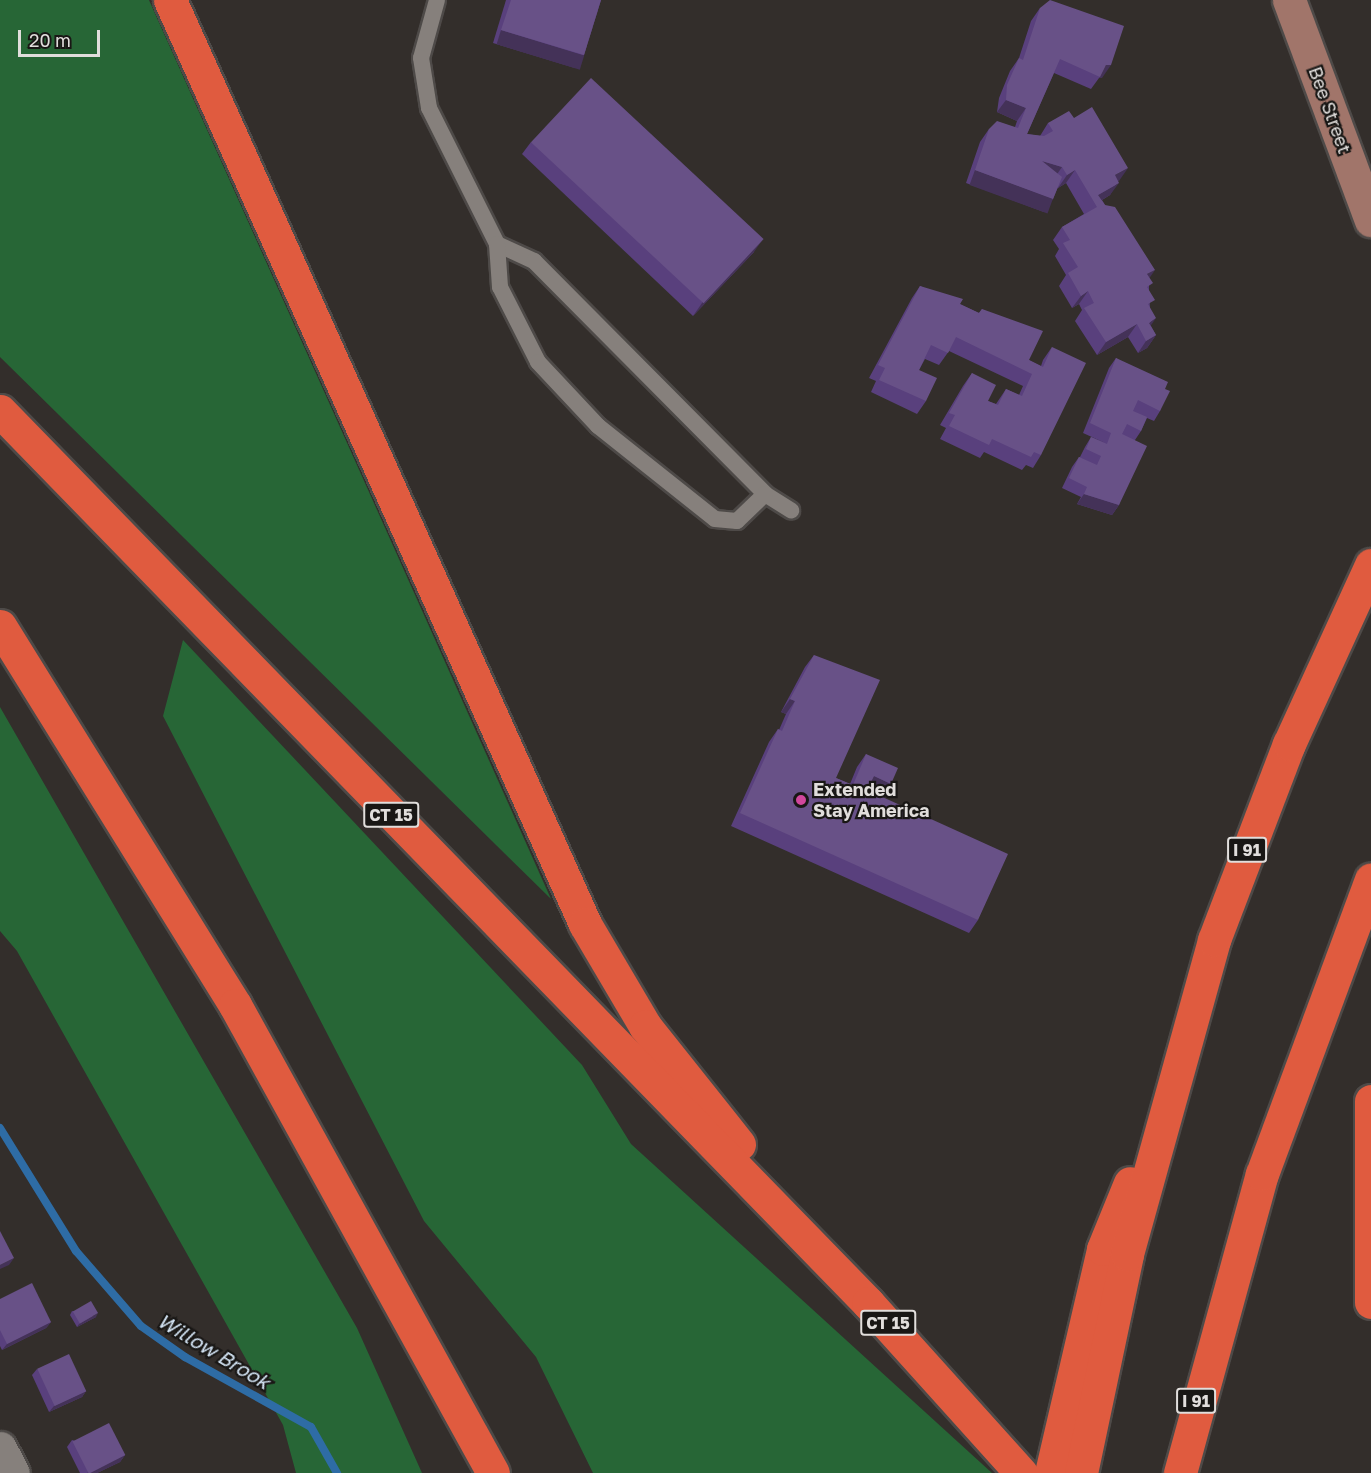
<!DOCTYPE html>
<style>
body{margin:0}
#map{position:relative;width:1371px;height:1473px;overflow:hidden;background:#332e2b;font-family:"Golos Text",sans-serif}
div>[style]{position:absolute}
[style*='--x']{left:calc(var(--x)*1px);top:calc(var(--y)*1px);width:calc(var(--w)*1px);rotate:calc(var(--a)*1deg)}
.green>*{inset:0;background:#276636}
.stream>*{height:8px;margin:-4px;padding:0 4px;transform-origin:4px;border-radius:4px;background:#2e6ca5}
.roads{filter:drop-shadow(2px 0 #4e4a48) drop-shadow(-2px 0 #4e4a48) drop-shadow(0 2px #4e4a48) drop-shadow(0 -2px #4e4a48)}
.lane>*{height:16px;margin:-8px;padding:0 8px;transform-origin:8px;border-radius:8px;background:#86807c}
.street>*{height:33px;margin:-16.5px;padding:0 16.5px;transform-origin:16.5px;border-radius:16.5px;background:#86807c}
.secondary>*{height:33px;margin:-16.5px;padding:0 16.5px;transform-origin:16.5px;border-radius:16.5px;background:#a1756a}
.highway>*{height:33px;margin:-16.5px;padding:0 16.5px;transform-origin:16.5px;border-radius:16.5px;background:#e05b3f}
.wall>*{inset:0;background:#59407d}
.shaded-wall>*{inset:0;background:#443258;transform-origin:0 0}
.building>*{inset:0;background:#685187;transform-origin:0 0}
.dots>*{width:16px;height:16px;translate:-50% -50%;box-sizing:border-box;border:3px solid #191715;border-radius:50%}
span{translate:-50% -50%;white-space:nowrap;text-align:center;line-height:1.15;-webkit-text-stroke:4.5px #191715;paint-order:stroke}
.shield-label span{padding:2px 4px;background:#191715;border:2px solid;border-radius:4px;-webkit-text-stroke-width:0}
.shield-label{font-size:16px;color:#e1dedc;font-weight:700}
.street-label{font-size:18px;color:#e1dedc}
.poi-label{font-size:18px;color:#e1dedc;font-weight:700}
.left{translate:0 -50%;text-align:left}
.water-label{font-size:20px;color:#d2e2f2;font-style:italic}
.scale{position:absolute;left:18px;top:30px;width:82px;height:27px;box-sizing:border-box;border:3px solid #e1dedc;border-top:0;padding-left:8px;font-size:18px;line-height:21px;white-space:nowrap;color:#e1dedc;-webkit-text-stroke:4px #191715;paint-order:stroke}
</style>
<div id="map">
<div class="green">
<div style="clip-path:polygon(0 0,149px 0,551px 899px,0 357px)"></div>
<div style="clip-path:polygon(183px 640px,582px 1065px,631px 1144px,992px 1473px,593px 1473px,536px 1357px,424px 1221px,163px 716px)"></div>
<div style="clip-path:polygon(0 707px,357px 1328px,422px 1473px,296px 1473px,283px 1425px,17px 951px,0 931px)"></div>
</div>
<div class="stream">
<div style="--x:0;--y:1128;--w:145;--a:58.3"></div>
<div style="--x:76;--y:1251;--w:99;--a:49.1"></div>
<div style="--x:141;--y:1326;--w:54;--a:35.2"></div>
<div style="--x:185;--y:1357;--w:144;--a:29.1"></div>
<div style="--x:311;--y:1427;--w:53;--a:60.5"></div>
</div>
<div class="roads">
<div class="lane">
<div style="--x:437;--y:0;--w:60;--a:105.4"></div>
<div style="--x:421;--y:58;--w:51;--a:80.9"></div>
<div style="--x:429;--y:108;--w:152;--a:63.4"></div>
<div style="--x:497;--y:244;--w:41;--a:24.7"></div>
<div style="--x:534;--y:261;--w:328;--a:45.2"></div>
<div style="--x:765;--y:494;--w:31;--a:32"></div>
<div style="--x:497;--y:244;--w:43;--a:86"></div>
<div style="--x:500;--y:287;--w:84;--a:63.1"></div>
<div style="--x:538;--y:362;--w:88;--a:46.8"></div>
<div style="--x:598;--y:426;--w:149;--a:38.5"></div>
<div style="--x:715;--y:519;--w:22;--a:5"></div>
<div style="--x:737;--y:521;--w:39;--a:-44"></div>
</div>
<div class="street">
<div style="--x:0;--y:1448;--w:28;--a:63"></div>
</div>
<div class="secondary">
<div style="--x:1289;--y:0;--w:235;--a:69.6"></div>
</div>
<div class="highway">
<div style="--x:170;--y:0;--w:1013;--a:65.81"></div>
<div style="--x:585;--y:924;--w:118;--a:59.5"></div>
<div style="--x:645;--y:1026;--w:151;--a:51.5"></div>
<div style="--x:0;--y:411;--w:1245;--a:45.78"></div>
<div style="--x:868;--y:1303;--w:229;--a:48"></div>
<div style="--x:0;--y:626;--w:446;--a:58.2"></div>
<div style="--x:235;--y:1005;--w:534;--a:61.13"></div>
<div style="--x:1371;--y:1101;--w:201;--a:90"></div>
<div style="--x:1051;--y:1473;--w:230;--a:-76.9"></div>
<div style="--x:1103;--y:1249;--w:71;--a:-67.8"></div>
<div style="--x:1081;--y:1473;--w:224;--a:-78.1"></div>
<div style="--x:1127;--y:1254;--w:326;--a:-74.5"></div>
<div style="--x:1214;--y:940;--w:210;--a:-69.1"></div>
<div style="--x:1289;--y:744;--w:197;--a:-65.4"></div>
<div style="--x:1180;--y:1473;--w:310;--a:-74.7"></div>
<div style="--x:1262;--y:1174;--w:314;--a:-69.7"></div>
</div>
</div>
<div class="wall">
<div style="clip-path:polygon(506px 0,601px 0,584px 55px,575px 68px,493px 43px)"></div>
<div style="clip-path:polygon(1040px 8px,1102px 78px,1099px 78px,1091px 89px,1054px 73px,1027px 134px,1040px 136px,1048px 123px,1074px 118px,1118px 181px,1110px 195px,1102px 200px,1149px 278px,1149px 289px,1151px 326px,1156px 335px,1147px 348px,1138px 353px,1128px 337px,1097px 355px,1075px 321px,1082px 310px,1079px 304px,1072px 308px,1059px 286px,1066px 275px,1055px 256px,1059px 249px,1053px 240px,1062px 227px,1084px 214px,1066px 183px,1058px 188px,1058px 187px,1053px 199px,1044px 212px,966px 183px,980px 142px,989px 129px,1015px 127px,1017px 121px,997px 112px,999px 98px,1010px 71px,1019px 58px,1031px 21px)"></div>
<div style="clip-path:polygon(531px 142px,754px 252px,693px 316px,522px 154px)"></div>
<div style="clip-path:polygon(920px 286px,979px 313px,982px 309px,1029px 360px,1041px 366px,1043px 360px,1052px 347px,1041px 455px,1033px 468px,1026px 465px,1022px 470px,984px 452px,980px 458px,940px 439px,946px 428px,940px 425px,963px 386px,972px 373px,988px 401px,996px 404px,1006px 389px,1019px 395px,1023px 386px,949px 351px,939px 365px,925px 359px,919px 370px,926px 401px,917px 414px,871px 392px,876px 381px,869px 378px,912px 298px)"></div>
<div style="clip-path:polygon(1116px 358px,1165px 389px,1160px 411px,1154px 421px,1147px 418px,1141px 431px,1135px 440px,1119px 505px,1112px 515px,1077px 504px,1081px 497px,1062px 488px,1072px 467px,1079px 457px,1080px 457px,1085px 447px,1091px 437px,1105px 443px,1083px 433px,1109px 368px)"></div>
<div style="clip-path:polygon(814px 655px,836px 778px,850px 784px,857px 767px,866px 754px,891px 784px,882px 796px,867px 790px,978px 920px,969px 933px,731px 826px,769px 742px,778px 729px,779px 730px,786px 714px,781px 712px,805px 667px)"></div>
<div style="clip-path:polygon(0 1299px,51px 1322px,46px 1328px,2px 1350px,0 1346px)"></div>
<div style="clip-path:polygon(72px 1311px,96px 1317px,77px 1327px,70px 1315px)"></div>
<div style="clip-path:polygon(37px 1369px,86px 1391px,82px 1397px,49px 1412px,32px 1375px)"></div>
<div style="clip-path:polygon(72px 1440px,125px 1455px,120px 1462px,97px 1473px,80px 1473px,67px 1447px)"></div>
</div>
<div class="shaded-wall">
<div style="left:501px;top:30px;width:87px;height:15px;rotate:17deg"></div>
<div style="clip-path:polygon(1106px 65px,1111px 65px,1102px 78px,1099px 78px)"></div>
<div style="clip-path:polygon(1006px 100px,1026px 108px,1017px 121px,997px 112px)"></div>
<div style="clip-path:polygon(1042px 161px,1062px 167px,1053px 180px)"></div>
<div style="clip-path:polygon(1128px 168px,1119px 181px,1106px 188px,1115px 175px)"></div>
<div style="left:975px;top:170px;width:83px;height:16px;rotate:20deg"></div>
<div style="clip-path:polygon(1075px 170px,1066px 183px,1058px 188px,1067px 175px)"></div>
<div style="clip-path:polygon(1119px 183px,1110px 195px,1095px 204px,1098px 195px)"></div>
<div style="clip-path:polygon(763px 239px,754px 252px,693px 316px,702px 303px)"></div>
<div style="clip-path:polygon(1155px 270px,1146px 283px,1147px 274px)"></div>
<div style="clip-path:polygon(1088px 291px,1079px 304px,1072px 308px,1081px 296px)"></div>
<div style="clip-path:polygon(1156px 318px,1147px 331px,1149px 323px)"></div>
<div style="clip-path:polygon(1137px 324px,1128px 337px,1097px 355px,1106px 342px)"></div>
<div style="clip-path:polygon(1156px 335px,1147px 348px,1138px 353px,1146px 341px)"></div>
<div style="clip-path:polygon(1084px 494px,1119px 505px,1112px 515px,1077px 504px)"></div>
<div style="clip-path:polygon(790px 699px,795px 701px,786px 714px,781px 712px)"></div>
<div style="clip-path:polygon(874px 776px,891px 784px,882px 796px,865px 789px)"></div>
<div style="clip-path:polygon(14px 1258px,9px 1265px,0 1269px,0 1265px)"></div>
<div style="clip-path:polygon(98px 1313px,96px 1317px,77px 1327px,79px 1324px)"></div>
<div style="clip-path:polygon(51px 1322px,46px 1328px,2px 1350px,7px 1344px)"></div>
<div style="clip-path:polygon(86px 1391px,82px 1397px,49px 1412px,54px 1406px)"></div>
<div style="clip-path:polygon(125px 1455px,120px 1462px,97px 1473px,87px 1473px)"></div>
</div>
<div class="building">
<div style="clip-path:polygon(511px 0,601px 0,584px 55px,501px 30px)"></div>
<div style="clip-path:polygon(1050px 0,1124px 26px,1111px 65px,1106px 65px,1100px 77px,1060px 59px,1027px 134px,1044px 136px,1053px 131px,1048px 123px,1069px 111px,1074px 118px,1092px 107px,1128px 168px,1115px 175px,1119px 183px,1098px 195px,1105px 205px,1115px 207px,1155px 270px,1147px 274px,1153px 283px,1147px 287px,1155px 300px,1148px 304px,1156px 318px,1149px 323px,1156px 335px,1146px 341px,1137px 324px,1106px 342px,1084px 308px,1094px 303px,1088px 291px,1081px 296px,1068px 273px,1078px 267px,1063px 243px,1070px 240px,1062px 227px,1097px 207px,1075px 170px,1067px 175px,1062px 167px,1042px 161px,1062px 177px,1053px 199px,975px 170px,989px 129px,997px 121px,1018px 128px,1026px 108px,1006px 100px,1007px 85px,1019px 58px,1023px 60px,1040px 8px)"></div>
<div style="left:591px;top:78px;width:236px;height:88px;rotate:43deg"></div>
<div style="clip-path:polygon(920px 286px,963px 299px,960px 304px,979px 313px,982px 309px,1043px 331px,1029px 360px,1043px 367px,1052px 347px,1086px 363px,1041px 455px,1034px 452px,1031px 457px,992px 439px,989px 445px,949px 426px,955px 415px,949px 413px,972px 373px,996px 385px,988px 401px,998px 405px,1006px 389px,1022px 396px,1032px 374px,956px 337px,948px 353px,931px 345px,919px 370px,937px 378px,926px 401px,879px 380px,885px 368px,878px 365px)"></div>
<div style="clip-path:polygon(1116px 358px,1168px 382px,1165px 389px,1170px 391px,1160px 411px,1138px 400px,1133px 411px,1147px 417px,1141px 431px,1127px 424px,1122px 434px,1147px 446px,1119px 505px,1084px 494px,1087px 487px,1069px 478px,1079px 457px,1097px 465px,1101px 456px,1086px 449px,1091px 437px,1107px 444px,1111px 433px,1090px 423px)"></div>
<div style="clip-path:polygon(814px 655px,880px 680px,836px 778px,853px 785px,866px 754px,898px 768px,891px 784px,874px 776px,867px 790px,1008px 854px,978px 920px,740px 813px,778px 729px,782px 731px,795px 701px,790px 699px)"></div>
<div style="clip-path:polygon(0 1231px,14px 1258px,0 1265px)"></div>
<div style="clip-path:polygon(32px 1283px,51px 1322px,7px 1344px,0 1330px,0 1299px)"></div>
<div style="left:91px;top:1301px;width:14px;height:21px;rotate:60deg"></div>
<div style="left:69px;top:1354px;width:41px;height:35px;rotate:65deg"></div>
<div style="left:109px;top:1423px;width:36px;height:41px;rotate:63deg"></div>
</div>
<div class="dots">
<div style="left:801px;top:800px;background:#d1479c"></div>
</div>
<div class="shield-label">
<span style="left:391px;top:815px">CT 15</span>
<span style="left:1247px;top:850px">I 91</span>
<span style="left:888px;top:1323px">CT 15</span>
<span style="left:1196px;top:1401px">I 91</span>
</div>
<div class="street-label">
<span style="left:1330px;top:110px;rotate:70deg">Bee Street</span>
</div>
<div class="poi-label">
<span class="left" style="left:813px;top:800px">Extended<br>Stay America</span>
</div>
<div class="water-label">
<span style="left:214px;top:1351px;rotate:31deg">Willow Brook</span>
</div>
<div class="scale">20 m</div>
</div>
